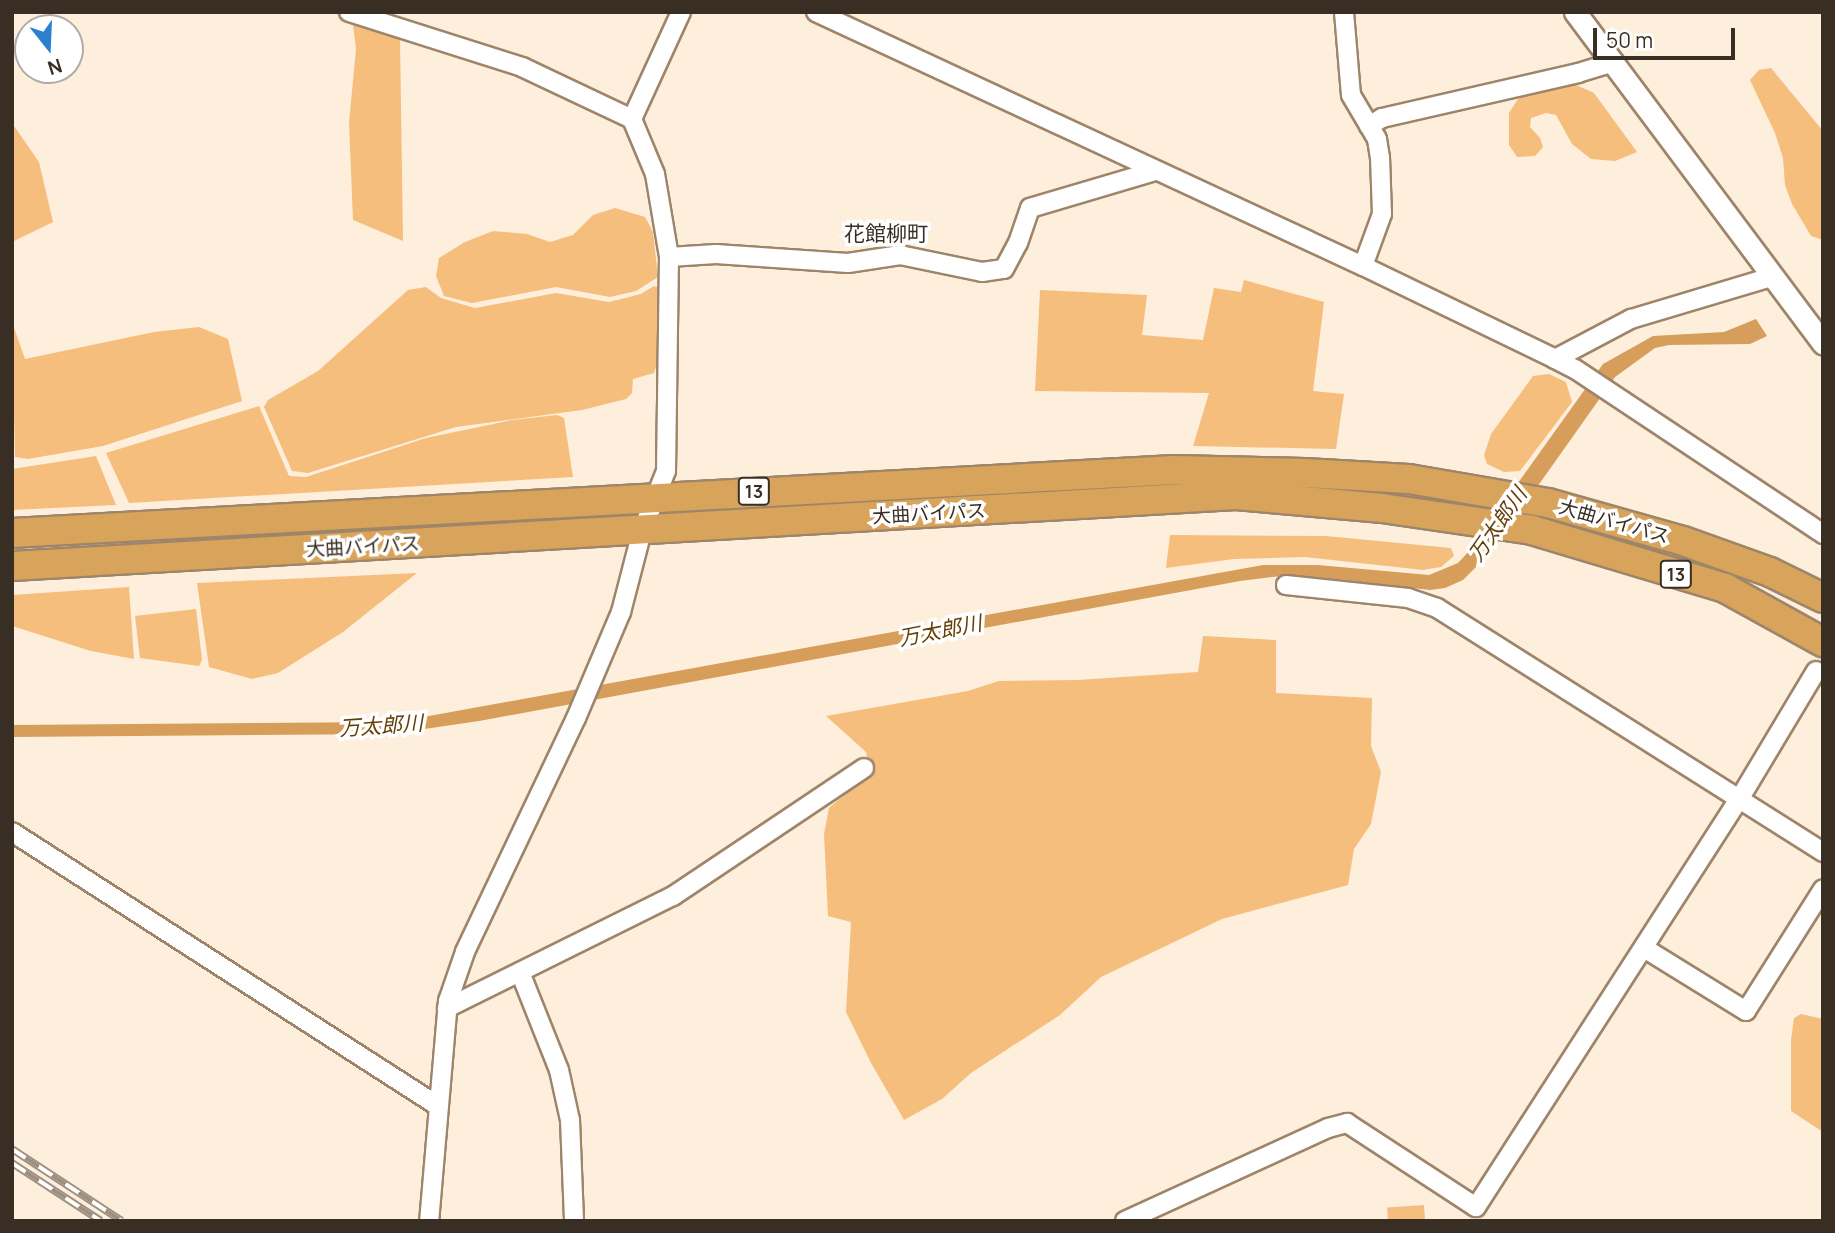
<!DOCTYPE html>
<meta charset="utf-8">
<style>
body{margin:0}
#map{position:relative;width:1835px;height:1233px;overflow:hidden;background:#feeedc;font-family:Manrope,"Noto Sans JP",sans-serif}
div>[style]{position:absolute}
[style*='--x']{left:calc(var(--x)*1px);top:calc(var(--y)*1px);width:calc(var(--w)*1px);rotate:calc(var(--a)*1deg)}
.green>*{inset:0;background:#f5be7c;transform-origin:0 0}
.water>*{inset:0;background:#d69e5a}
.roads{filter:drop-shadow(2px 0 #9e856a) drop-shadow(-2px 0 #9e856a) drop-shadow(0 2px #9e856a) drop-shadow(0 -2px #9e856a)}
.minor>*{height:18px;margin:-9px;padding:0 9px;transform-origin:9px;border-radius:9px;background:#fff}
.tertiary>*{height:21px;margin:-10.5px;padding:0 10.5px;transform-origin:10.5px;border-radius:10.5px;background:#fff}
.trunk>*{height:28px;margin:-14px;padding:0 14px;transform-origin:14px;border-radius:14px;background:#d8a35a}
.rail>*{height:8px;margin-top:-4px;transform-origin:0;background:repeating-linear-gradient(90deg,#fff 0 16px,#9d9081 0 32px);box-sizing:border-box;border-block:2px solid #9d9081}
span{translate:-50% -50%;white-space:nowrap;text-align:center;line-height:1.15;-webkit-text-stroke:7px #fff;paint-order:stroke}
.shield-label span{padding:2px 5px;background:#fff;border:2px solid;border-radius:5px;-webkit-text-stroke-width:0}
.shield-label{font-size:18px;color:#392e23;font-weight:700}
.street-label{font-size:19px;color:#392e23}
.neighbourhood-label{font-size:21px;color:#392e23}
.water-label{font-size:21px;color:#643f07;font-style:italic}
.frame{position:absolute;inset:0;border:14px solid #392e23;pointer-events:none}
.north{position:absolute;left:14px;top:14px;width:70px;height:70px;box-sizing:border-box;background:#fff;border:2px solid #b0aba7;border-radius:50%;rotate:162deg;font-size:19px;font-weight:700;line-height:28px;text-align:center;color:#392e23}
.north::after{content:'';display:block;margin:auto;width:24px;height:32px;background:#2b81cf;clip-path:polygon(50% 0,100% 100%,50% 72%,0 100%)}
.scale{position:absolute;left:1593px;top:28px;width:142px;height:32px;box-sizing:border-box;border:4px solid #392e23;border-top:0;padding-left:9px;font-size:21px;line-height:24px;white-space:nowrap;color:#392e23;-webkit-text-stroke:5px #fff;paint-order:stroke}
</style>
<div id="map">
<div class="green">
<div style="clip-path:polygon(358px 21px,397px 34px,400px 38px,403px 241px,353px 220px,349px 123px,356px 49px,353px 25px)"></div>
<div style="clip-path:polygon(1771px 68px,1823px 131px,1823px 240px,1811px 236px,1792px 204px,1785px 185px,1783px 158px,1775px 133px,1750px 80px,1759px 70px)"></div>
<div style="clip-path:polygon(1546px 85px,1576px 85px,1594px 93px,1637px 152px,1615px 161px,1591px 159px,1572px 144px,1556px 115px,1546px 113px,1531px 118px,1530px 127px,1540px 138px,1543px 147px,1535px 156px,1517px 157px,1509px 145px,1509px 113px,1518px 99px)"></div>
<div style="clip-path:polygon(12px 123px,39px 162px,53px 222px,12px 242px)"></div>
<div style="clip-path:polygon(615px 208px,645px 217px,653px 232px,658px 277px,636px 291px,610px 297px,556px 287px,472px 303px,444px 296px,436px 276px,439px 258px,465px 242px,493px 231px,527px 234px,550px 242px,573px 235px,593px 215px)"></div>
<div style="clip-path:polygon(1244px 280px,1324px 302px,1313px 391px,1344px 394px,1336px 449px,1193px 446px,1209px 393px,1035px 391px,1040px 290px,1147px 295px,1142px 335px,1203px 340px,1214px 288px,1241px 292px)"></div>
<div style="clip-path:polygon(654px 286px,662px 289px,659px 357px,654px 373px,633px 379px,632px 393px,626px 399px,582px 410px,456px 427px,308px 473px,292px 471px,264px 407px,268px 400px,318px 371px,408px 290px,426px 287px,441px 298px,475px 308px,556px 293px,609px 302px,641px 294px)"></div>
<div style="clip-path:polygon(12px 322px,25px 359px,154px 332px,199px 327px,228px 339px,242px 401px,103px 446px,28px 459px,15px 457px)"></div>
<div style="clip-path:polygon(1549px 374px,1566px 382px,1572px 402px,1520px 471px,1504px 472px,1487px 464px,1484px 455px,1491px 434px,1533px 376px)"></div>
<div style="clip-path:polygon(259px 406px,289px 476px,306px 477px,426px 438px,512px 420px,557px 415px,564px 418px,573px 477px,129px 503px,106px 453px)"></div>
<div style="clip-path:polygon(96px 456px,116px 505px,12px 510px,12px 469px)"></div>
<div style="clip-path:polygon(1170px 535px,1326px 536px,1451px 548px,1454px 556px,1441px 567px,1423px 570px,1305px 557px,1234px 559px,1166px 568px)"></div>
<div style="clip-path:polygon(417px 573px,343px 632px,278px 673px,252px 679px,209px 667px,197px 583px)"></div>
<div style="clip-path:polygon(129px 587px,134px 659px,91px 651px,12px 626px,12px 595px)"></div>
<div style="clip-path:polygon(196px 609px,202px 660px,199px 666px,140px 658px,135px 616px)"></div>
<div style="clip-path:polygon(1203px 636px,1276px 640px,1276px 693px,1372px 698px,1371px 746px,1381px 772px,1371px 824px,1354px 849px,1348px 885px,1222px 919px,1101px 977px,1060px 1015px,971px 1073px,942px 1099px,904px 1120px,871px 1063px,846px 1012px,851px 922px,828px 916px,824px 834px,829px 808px,870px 773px,866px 752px,826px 716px,968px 691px,999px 681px,1078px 680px,1198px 672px)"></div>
<div style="clip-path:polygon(1801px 1014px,1823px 1019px,1823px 1132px,1791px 1111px,1791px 1040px,1794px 1018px)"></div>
<div style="left:1424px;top:1205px;width:16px;height:37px;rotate:86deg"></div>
</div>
<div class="water">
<div style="clip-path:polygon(1756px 319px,1767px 336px,1750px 344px,1669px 345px,1655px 348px,1615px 377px,1491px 552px,1463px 580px,1445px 588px,1430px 590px,1317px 577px,1281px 576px,1240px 581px,479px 721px,390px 734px,12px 737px,12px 725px,396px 722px,1263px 565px,1318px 565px,1429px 575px,1458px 563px,1470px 550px,1603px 364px,1653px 336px,1724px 332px)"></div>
</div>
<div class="roads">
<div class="minor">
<div style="--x:349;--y:12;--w:182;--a:17.6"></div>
<div style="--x:522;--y:67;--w:122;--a:25.3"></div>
<div style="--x:632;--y:119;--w:60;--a:67.3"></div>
<div style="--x:655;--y:174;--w:84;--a:80.4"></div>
<div style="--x:669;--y:257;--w:214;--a:90.8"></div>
<div style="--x:666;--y:471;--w:65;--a:111.8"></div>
<div style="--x:642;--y:531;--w:84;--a:104.5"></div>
<div style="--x:621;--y:612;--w:115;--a:113"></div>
<div style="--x:576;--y:718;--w:259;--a:115.4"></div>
<div style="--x:465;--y:952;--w:52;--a:109.1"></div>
<div style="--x:448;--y:1001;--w:221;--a:94.9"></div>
<div style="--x:816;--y:12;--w:603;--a:24.91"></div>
<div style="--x:1363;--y:266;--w:213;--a:25.8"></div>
<div style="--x:1555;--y:359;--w:86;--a:-27.8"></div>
<div style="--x:1631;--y:319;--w:146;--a:-16.7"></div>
<div style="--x:1344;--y:12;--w:83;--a:85.2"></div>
<div style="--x:1351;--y:95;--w:51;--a:59.4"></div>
<div style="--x:1377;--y:139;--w:18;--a:81"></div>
<div style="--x:1380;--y:157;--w:57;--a:88"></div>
<div style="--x:1382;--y:214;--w:55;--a:110.1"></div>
<div style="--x:632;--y:119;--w:118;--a:-65.4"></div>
<div style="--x:1369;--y:126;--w:15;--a:-32"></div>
<div style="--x:1382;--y:118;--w:201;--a:-12.9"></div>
<div style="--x:1578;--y:73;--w:38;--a:-17"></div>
<div style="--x:669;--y:257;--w:47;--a:-3.7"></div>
<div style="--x:716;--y:254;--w:132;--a:3.9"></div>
<div style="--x:848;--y:263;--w:53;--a:-8.7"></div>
<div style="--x:900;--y:255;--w:84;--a:11.7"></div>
<div style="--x:982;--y:272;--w:22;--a:-8"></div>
<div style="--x:1004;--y:269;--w:30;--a:-62"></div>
<div style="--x:1018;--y:243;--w:37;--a:-71"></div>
<div style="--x:1030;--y:208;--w:130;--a:-16.5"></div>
<div style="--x:1555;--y:359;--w:22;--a:27"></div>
<div style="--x:1575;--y:369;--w:298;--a:33.6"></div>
<div style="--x:1286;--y:585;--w:123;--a:6.1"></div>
<div style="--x:1408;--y:598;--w:31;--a:19"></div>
<div style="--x:1437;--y:608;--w:457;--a:32.3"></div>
<div style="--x:12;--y:832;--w:507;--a:32.75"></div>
<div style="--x:1644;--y:948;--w:120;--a:31.7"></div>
<div style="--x:1746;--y:1011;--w:144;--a:-57.7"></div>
<div style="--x:520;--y:972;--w:105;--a:68.3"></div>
<div style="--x:559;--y:1070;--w:51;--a:77.6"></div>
<div style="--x:570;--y:1120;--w:101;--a:87.7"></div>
<div style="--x:447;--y:1008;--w:252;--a:-26.4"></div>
<div style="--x:673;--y:896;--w:230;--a:-33.8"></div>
<div style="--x:1125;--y:1221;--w:223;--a:-24.6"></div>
<div style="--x:1328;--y:1128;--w:20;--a:-15"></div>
<div style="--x:1347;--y:1123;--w:154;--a:33.1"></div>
<div style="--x:1476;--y:1207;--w:487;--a:-57.2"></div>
<div style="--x:1740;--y:798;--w:148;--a:-59.1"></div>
</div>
<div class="tertiary">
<div style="--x:1575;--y:12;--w:414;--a:53.2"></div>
</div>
<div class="trunk">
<div style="--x:12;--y:533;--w:1164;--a:-3.1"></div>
<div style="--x:1174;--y:470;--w:131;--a:1.3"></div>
<div style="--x:1305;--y:473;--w:104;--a:3.3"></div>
<div style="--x:1409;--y:479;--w:141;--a:9.8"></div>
<div style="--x:1548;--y:503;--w:140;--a:15.7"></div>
<div style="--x:1683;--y:541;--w:92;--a:19.6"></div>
<div style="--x:1770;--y:572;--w:59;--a:26.1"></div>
<div style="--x:12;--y:566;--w:1226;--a:-3.32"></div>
<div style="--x:1236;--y:495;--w:147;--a:5.1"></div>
<div style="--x:1382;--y:508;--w:152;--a:8.3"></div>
<div style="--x:1532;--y:530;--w:202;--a:16.7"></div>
<div style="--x:1725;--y:588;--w:112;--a:28.9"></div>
</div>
</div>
<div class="rail">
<div style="--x:12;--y:1149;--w:131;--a:33.2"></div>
<div style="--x:12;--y:1163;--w:106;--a:33.1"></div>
</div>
<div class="shield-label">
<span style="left:754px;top:491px">13</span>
<span style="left:1676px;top:574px">13</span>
</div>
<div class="street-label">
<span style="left:929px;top:514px;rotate:-3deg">大曲バイパス</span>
<span style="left:1614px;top:522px;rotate:16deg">大曲バイパス</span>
<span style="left:363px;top:547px;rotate:-3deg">大曲バイパス</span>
</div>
<div class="neighbourhood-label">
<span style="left:886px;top:233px">花館柳町</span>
</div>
<div class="water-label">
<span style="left:1497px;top:524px;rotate:-55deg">万太郎川</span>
<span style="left:940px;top:630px;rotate:-11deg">万太郎川</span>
<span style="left:381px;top:725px;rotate:-4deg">万太郎川</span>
</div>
<div class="frame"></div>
<div class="north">N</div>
<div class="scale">50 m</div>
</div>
